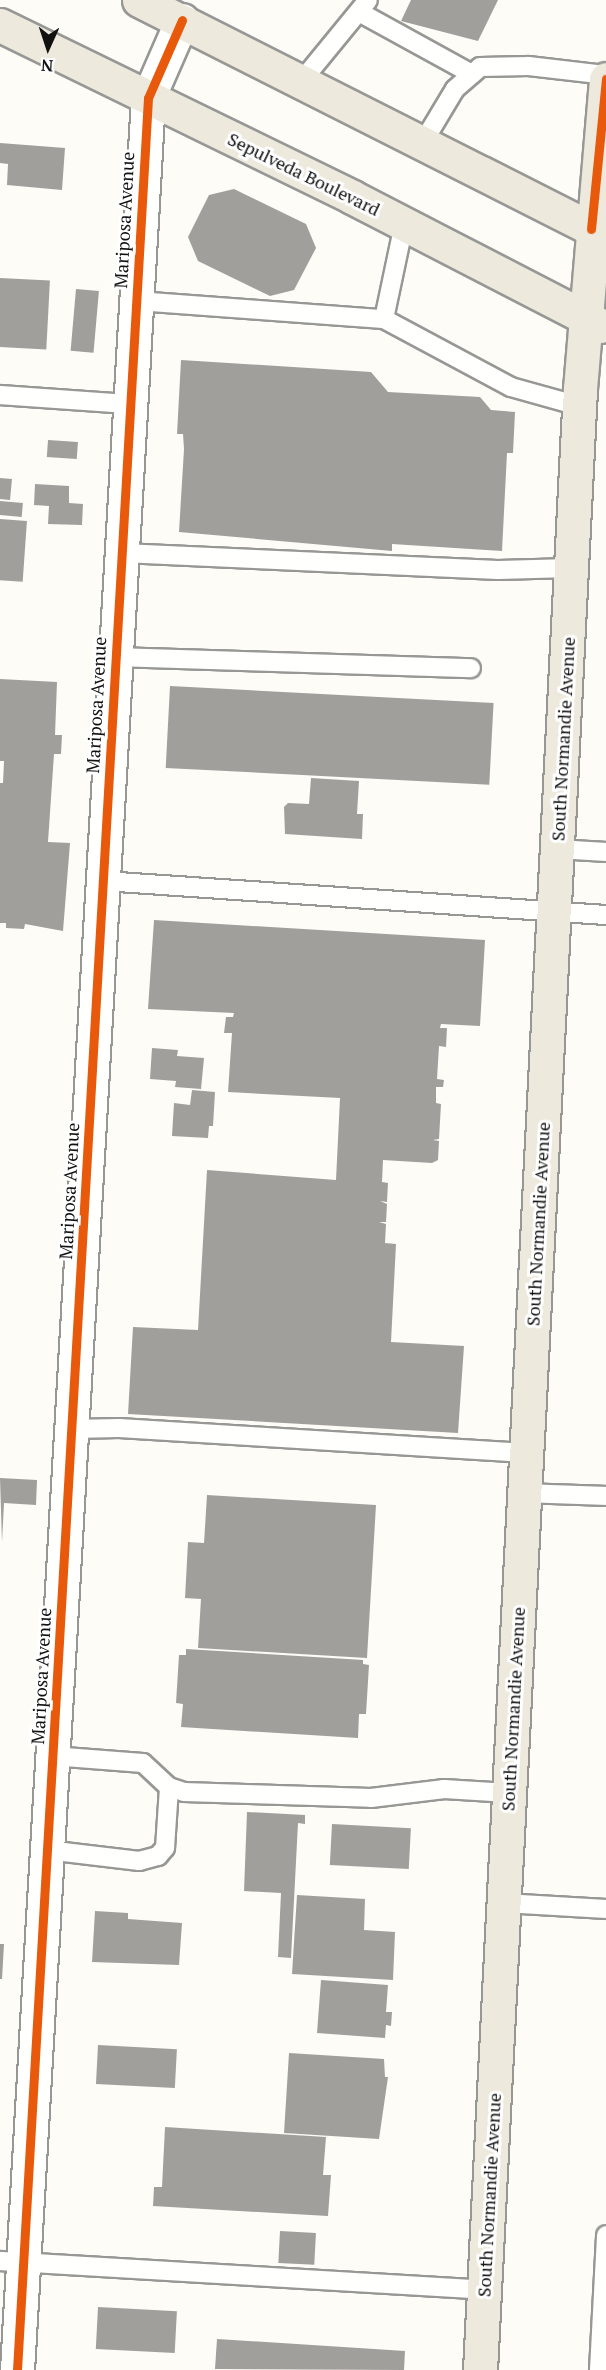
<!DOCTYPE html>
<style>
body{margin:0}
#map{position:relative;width:606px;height:2370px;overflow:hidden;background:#fdfcf7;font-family:"PT Serif",serif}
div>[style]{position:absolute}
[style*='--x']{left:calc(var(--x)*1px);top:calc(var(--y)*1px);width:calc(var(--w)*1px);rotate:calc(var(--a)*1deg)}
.building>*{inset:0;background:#a19f9c;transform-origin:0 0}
.roads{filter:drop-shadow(2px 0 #979795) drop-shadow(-2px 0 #979795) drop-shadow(0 2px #979795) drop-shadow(0 -2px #979795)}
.lane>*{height:18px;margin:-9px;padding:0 9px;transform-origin:9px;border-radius:9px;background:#fffffe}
.street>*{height:33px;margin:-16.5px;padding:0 16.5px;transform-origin:16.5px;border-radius:16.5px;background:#fffffe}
.primary>*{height:33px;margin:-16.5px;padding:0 16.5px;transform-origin:16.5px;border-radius:16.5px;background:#ede9dc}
.cycleway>*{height:9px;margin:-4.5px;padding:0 4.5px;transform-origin:4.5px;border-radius:4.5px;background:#e8590c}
span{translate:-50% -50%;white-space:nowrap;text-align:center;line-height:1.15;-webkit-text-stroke:6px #fff;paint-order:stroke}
.street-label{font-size:18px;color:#111}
.north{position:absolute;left:18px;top:18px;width:60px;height:60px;-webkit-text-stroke:4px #fff;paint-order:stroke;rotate:183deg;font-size:16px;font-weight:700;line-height:24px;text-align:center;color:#111}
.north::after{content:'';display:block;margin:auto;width:21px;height:27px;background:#111;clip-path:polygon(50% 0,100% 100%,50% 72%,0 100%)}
</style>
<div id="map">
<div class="building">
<div style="clip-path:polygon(411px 0,498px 0,478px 41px,401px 21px)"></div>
<div style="clip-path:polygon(0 143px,65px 148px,62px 190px,7px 185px,8px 164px,0 163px)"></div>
<div style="clip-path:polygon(234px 189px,306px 224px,316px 248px,294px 290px,270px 296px,198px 261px,188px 237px,209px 195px)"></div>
<div style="left:0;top:278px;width:50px;height:69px;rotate:3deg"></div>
<div style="left:76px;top:289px;width:23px;height:62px;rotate:5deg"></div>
<div style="clip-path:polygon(181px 360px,371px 372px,388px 392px,480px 397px,491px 410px,515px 412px,513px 453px,507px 453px,502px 551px,392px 544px,392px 551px,179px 532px,184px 449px,183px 434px,177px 434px)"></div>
<div style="left:48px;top:440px;width:30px;height:17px;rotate:4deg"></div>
<div style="clip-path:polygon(0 478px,12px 479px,10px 500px,0 499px)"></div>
<div style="clip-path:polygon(35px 484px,69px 486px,69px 503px,83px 504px,82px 525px,48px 524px,49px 506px,34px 505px)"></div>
<div style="left:0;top:501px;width:23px;height:14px;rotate:5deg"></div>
<div style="left:0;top:519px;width:27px;height:61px;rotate:4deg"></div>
<div style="clip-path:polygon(0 679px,57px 682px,55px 735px,62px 735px,61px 754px,54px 754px,48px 842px,70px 843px,63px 931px,25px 924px,24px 929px,6px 928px,6px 923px,0 923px,0 783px,3px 783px,4px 761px,0 761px)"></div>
<div style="left:170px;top:686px;width:324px;height:82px;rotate:3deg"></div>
<div style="clip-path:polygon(311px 778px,359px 781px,357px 814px,363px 814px,362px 839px,285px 834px,284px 807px,288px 803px,309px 804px)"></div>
<div style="clip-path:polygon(154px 920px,485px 940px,480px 1026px,441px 1024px,440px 1028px,447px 1028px,446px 1047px,439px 1046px,437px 1079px,444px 1080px,443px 1087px,436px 1087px,436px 1103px,441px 1104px,439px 1139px,433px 1140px,439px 1141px,438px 1160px,432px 1163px,383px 1160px,382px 1182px,388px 1183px,387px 1202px,380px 1201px,387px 1204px,386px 1222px,379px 1222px,386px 1224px,385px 1243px,396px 1244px,391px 1342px,464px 1346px,458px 1433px,128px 1414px,133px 1327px,198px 1330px,207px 1170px,336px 1180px,340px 1098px,228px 1092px,232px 1033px,224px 1033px,226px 1017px,233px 1017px,234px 1013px,148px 1009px)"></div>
<div style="clip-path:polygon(152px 1048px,178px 1050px,177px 1056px,204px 1058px,201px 1089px,175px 1087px,176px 1081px,150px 1079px)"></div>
<div style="clip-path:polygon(192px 1090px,215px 1092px,213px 1126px,209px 1126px,208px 1138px,172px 1136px,174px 1103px,190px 1105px)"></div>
<div style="clip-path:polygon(0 1478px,37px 1480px,36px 1505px,4px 1503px,2px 1542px)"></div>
<div style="clip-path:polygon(207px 1495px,376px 1505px,367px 1658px,198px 1648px,201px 1599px,185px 1598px,188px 1542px,204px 1543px)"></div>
<div style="clip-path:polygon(186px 1649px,363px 1660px,363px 1664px,369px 1665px,366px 1714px,359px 1714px,358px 1738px,181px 1727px,183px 1704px,176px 1703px,179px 1655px,186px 1655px)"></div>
<div style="clip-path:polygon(247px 1812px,305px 1815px,305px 1824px,298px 1823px,291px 1958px,278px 1957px,281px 1893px,244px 1891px)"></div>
<div style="left:332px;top:1824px;width:79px;height:41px;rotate:3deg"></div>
<div style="clip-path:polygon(297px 1895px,365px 1899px,364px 1930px,395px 1932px,393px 1980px,292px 1974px)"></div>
<div style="clip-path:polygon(95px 1911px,128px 1913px,128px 1919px,182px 1923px,179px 1965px,92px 1962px)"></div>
<div style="clip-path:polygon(0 1944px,4px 1944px,2px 1979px,0 1979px)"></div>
<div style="clip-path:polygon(321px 1980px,388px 1985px,386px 2012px,392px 2012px,391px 2026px,386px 2025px,385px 2038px,317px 2033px)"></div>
<div style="left:98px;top:2045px;width:79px;height:39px;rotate:3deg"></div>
<div style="clip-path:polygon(289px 2053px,384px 2059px,385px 2077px,388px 2077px,379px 2139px,284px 2133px)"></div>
<div style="clip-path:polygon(165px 2127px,326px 2137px,323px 2175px,331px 2175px,328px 2216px,153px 2206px,154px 2187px,162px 2187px)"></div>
<div style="left:280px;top:2231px;width:36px;height:32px;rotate:3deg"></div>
<div style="left:98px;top:2307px;width:79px;height:42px;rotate:3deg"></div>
<div style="clip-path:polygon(217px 2339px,405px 2351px,404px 2370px,215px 2369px)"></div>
</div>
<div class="roads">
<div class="lane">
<div style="--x:359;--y:12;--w:129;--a:28.8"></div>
<div style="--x:300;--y:83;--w:107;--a:-50.7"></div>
<div style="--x:422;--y:144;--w:64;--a:-59"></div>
<div style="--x:455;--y:89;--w:33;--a:-41"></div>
<div style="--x:480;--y:67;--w:49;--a:-1.2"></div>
<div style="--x:529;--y:66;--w:78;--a:6.7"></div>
<div style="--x:136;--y:301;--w:249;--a:4.2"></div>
<div style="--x:384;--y:319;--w:97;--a:-78.1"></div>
<div style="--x:384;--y:319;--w:144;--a:28.2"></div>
<div style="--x:511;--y:387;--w:71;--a:15.6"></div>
<div style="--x:0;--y:395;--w:130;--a:4"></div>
<div style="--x:122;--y:553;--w:376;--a:2.6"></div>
<div style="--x:498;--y:570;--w:73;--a:-1.6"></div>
<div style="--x:116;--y:657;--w:355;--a:1.8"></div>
<div style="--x:557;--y:849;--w:49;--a:3.5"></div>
<div style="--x:103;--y:881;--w:504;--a:3.87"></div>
<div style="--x:72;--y:1429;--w:47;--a:-1.2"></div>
<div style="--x:119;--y:1428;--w:408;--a:3.5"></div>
<div style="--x:524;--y:1493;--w:82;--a:2.1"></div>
<div style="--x:52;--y:1756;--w:91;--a:4.4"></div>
<div style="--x:143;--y:1763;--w:35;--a:43"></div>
<div style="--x:169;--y:1787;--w:16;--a:18"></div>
<div style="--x:184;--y:1792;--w:187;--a:1.8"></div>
<div style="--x:371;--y:1798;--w:74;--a:-7"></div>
<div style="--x:444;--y:1789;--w:65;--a:3.5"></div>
<div style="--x:47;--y:1850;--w:93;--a:6.8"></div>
<div style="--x:139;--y:1861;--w:20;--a:-15"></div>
<div style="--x:158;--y:1856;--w:11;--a:-49"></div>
<div style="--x:165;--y:1848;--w:61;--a:-86.2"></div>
<div style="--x:504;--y:1903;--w:102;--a:3.4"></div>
<div style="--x:0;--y:2261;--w:485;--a:3.4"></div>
<div style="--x:599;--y:2370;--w:135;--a:-87"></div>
</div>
<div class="street">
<div style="--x:17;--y:2370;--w:2276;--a:-86.7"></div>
<div style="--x:148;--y:98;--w:85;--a:-66.4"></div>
</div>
<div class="primary">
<div style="--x:139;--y:0;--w:523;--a:26.81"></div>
<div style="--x:0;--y:25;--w:392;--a:26"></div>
<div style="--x:352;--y:197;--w:281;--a:27.3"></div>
<div style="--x:480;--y:2370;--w:1984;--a:-87.11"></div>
<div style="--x:580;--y:389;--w:311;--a:-85.2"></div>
</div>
</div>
<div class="cycleway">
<div style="--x:591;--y:229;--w:151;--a:-84.3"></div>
<div style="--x:17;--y:2370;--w:2276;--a:-86.7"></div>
<div style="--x:148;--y:98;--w:85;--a:-66.4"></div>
</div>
<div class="street-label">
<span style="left:304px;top:174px;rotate:26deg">Sepulveda Boulevard</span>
<span style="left:124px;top:220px;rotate:-87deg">Mariposa Avenue</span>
<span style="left:96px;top:705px;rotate:-87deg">Mariposa Avenue</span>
<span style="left:563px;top:739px;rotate:-87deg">South Normandie Avenue</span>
<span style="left:69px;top:1191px;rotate:-87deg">Mariposa Avenue</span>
<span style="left:538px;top:1224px;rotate:-87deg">South Normandie Avenue</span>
<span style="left:41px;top:1676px;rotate:-87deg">Mariposa Avenue</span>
<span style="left:513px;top:1709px;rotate:-87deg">South Normandie Avenue</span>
<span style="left:489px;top:2195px;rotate:-87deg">South Normandie Avenue</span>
</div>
<div class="north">N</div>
</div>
